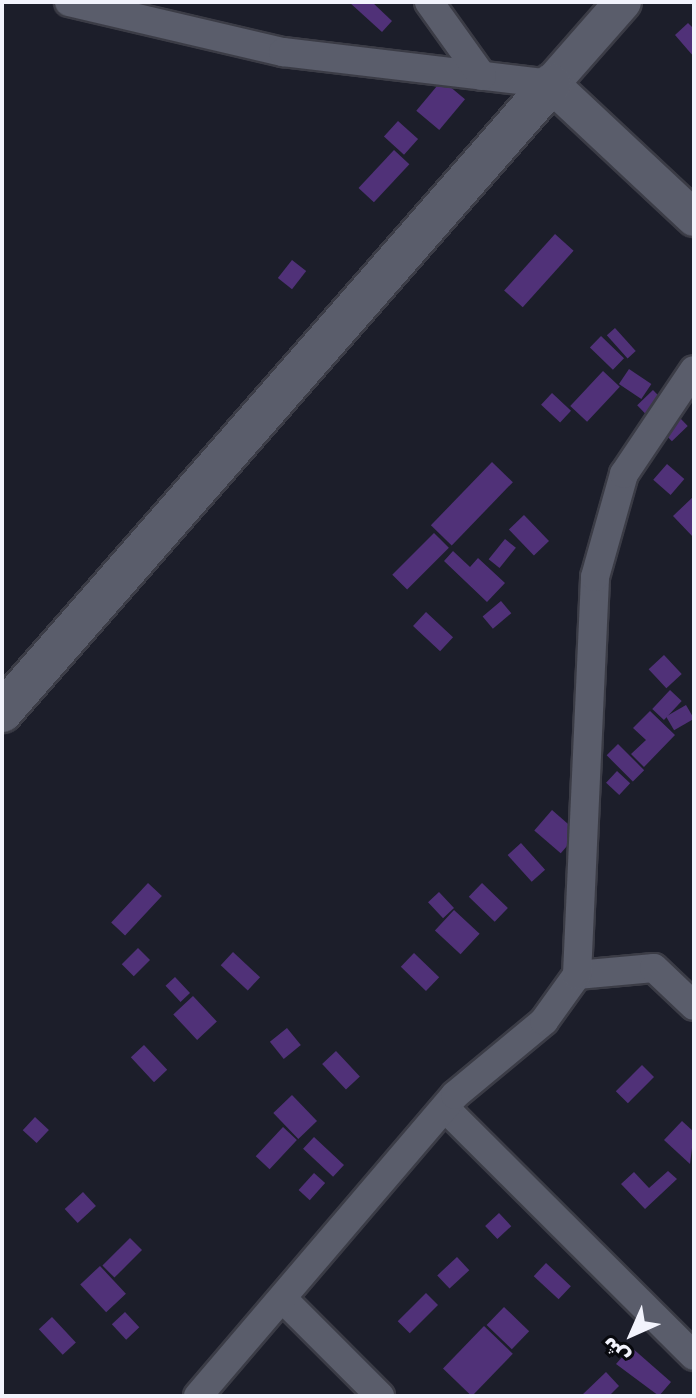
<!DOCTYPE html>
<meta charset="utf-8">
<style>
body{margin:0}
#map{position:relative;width:696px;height:1398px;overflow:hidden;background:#1c1e2a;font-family:"DejaVu Sans","Noto Naskh Arabic",sans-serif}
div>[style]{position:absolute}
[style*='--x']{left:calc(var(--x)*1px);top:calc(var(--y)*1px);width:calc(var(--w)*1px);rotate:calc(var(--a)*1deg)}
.building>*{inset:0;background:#503178;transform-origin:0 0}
.roads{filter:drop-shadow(2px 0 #3b3c46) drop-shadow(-2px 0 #3b3c46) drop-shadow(0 2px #3b3c46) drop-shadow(0 -2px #3b3c46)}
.minor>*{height:28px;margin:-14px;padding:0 14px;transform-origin:14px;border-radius:14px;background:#5a5d6b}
.tertiary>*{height:36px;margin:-18px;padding:0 18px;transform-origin:18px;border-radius:18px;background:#5a5d6b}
.secondary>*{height:40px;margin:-20px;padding:0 20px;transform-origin:20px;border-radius:20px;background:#5a5d6b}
span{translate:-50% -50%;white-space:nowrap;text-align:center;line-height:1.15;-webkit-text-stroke:7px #08090e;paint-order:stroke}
.frame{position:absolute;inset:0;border:4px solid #f2f3fc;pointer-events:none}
.north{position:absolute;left:592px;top:1294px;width:80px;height:80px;-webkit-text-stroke:6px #08090e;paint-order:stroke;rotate:225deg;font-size:22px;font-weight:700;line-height:32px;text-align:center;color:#f2f3fc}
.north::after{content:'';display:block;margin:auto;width:28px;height:36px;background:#f2f3fc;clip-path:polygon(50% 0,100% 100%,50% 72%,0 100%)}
</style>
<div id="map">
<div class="building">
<div style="clip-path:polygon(349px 2px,372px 2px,392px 21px,382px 32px)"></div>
<div style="clip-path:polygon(688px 23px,694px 29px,694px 57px,675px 35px)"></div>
<div style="left:442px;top:80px;width:30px;height:40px;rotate:40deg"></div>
<div style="left:398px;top:121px;width:27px;height:21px;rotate:42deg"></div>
<div style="left:394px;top:150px;width:21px;height:52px;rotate:43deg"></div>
<div style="left:555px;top:234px;width:25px;height:76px;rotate:42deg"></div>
<div style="left:292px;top:260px;width:18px;height:23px;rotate:38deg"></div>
<div style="left:615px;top:328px;width:31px;height:11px;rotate:48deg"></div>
<div style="left:601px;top:336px;width:32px;height:16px;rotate:44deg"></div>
<div style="left:629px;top:369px;width:27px;height:18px;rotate:34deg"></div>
<div style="left:603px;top:371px;width:23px;height:48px;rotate:43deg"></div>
<div style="left:653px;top:390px;width:50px;height:22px;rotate:46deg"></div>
<div style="left:552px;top:393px;width:26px;height:16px;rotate:43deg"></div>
<div style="left:492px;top:462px;width:29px;height:88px;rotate:44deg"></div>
<div style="left:667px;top:464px;width:23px;height:21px;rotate:41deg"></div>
<div style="clip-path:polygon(694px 496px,694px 538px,673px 516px)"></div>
<div style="left:524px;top:515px;width:36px;height:21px;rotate:46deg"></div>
<div style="left:434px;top:533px;width:21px;height:59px;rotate:45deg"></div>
<div style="left:505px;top:539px;width:14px;height:26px;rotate:39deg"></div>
<div style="clip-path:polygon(453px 551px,470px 567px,478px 558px,505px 583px,487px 602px,444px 561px)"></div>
<div style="left:501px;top:601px;width:16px;height:24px;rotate:50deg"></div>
<div style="left:426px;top:612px;width:37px;height:19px;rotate:43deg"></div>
<div style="left:664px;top:655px;width:26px;height:21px;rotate:47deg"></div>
<div style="left:670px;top:690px;width:16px;height:26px;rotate:43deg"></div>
<div style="left:686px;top:705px;width:16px;height:23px;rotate:60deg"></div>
<div style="clip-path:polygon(650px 711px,675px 735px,644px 767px,631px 754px,646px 740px,633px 728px)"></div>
<div style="left:618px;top:744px;width:37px;height:16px;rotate:45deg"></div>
<div style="left:617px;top:771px;width:18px;height:16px;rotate:43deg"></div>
<div style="left:552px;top:810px;width:35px;height:27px;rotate:41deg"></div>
<div style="left:521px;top:843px;width:36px;height:18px;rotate:48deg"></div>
<div style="left:148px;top:883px;width:19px;height:54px;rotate:43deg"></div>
<div style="left:482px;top:883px;width:36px;height:19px;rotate:44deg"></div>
<div style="left:439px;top:892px;width:22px;height:15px;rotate:47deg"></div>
<div style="left:454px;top:910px;width:35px;height:28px;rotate:43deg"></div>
<div style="left:138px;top:948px;width:17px;height:23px;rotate:45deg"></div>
<div style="left:233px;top:952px;width:37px;height:18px;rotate:43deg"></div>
<div style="left:414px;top:953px;width:35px;height:19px;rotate:44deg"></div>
<div style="left:175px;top:977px;width:22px;height:13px;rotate:47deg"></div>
<div style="left:193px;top:996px;width:35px;height:27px;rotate:47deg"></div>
<div style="left:287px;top:1028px;width:22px;height:22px;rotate:51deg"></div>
<div style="left:144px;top:1045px;width:34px;height:18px;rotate:47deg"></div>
<div style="left:336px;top:1051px;width:35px;height:19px;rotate:47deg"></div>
<div style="left:642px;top:1065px;width:17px;height:37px;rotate:45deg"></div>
<div style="left:292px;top:1095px;width:36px;height:26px;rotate:46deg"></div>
<div style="left:35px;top:1117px;width:19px;height:18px;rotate:43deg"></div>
<div style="clip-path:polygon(682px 1121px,694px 1132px,690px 1164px,664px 1140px)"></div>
<div style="left:283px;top:1127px;width:19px;height:40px;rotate:43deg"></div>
<div style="left:314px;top:1137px;width:41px;height:16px;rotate:43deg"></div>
<div style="clip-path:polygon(668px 1171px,677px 1179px,645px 1209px,621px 1184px,634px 1172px,649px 1188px)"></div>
<div style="left:314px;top:1173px;width:15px;height:23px;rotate:42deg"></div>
<div style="left:83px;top:1192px;width:19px;height:25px;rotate:47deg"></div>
<div style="left:499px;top:1213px;width:18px;height:19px;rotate:47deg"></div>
<div style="left:130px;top:1238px;width:17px;height:39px;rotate:45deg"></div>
<div style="left:457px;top:1257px;width:18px;height:27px;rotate:47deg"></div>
<div style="left:546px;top:1263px;width:34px;height:18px;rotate:43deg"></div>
<div style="left:100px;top:1266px;width:38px;height:27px;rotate:47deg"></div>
<div style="left:426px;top:1293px;width:17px;height:40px;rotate:45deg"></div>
<div style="left:504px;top:1307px;width:35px;height:25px;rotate:44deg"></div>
<div style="left:125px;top:1312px;width:21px;height:18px;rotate:47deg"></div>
<div style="left:52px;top:1317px;width:35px;height:18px;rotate:47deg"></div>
<div style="left:484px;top:1326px;width:40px;height:59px;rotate:44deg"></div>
<div style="clip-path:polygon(631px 1347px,671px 1382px,659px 1396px,616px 1364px)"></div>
<div style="clip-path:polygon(606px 1372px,619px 1386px,609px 1396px,581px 1396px)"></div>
</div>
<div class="roads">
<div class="minor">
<div style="--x:69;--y:2;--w:220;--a:13.2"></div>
<div style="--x:283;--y:52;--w:270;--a:6.8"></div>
<div style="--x:429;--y:2;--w:91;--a:54.4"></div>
<div style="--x:577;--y:975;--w:77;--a:-5.2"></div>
<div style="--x:654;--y:968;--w:55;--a:43.5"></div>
<div style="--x:445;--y:1108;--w:351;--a:44.9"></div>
<div style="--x:284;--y:1300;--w:136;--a:45"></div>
<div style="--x:198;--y:1396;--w:396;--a:-49.5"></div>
<div style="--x:455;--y:1095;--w:116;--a:-39.7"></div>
<div style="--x:544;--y:1021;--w:57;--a:-54.3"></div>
<div style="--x:577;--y:975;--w:398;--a:-87.4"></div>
<div style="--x:595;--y:577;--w:107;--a:-74.3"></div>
<div style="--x:624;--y:474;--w:125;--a:-56.1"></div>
</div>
<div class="tertiary">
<div style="--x:623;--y:2;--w:109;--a:131.3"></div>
<div style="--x:551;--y:84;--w:196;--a:43.1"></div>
</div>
<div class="secondary">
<div style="--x:2;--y:712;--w:834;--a:-48.84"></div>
</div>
</div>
<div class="frame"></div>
<div class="north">ش</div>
</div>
